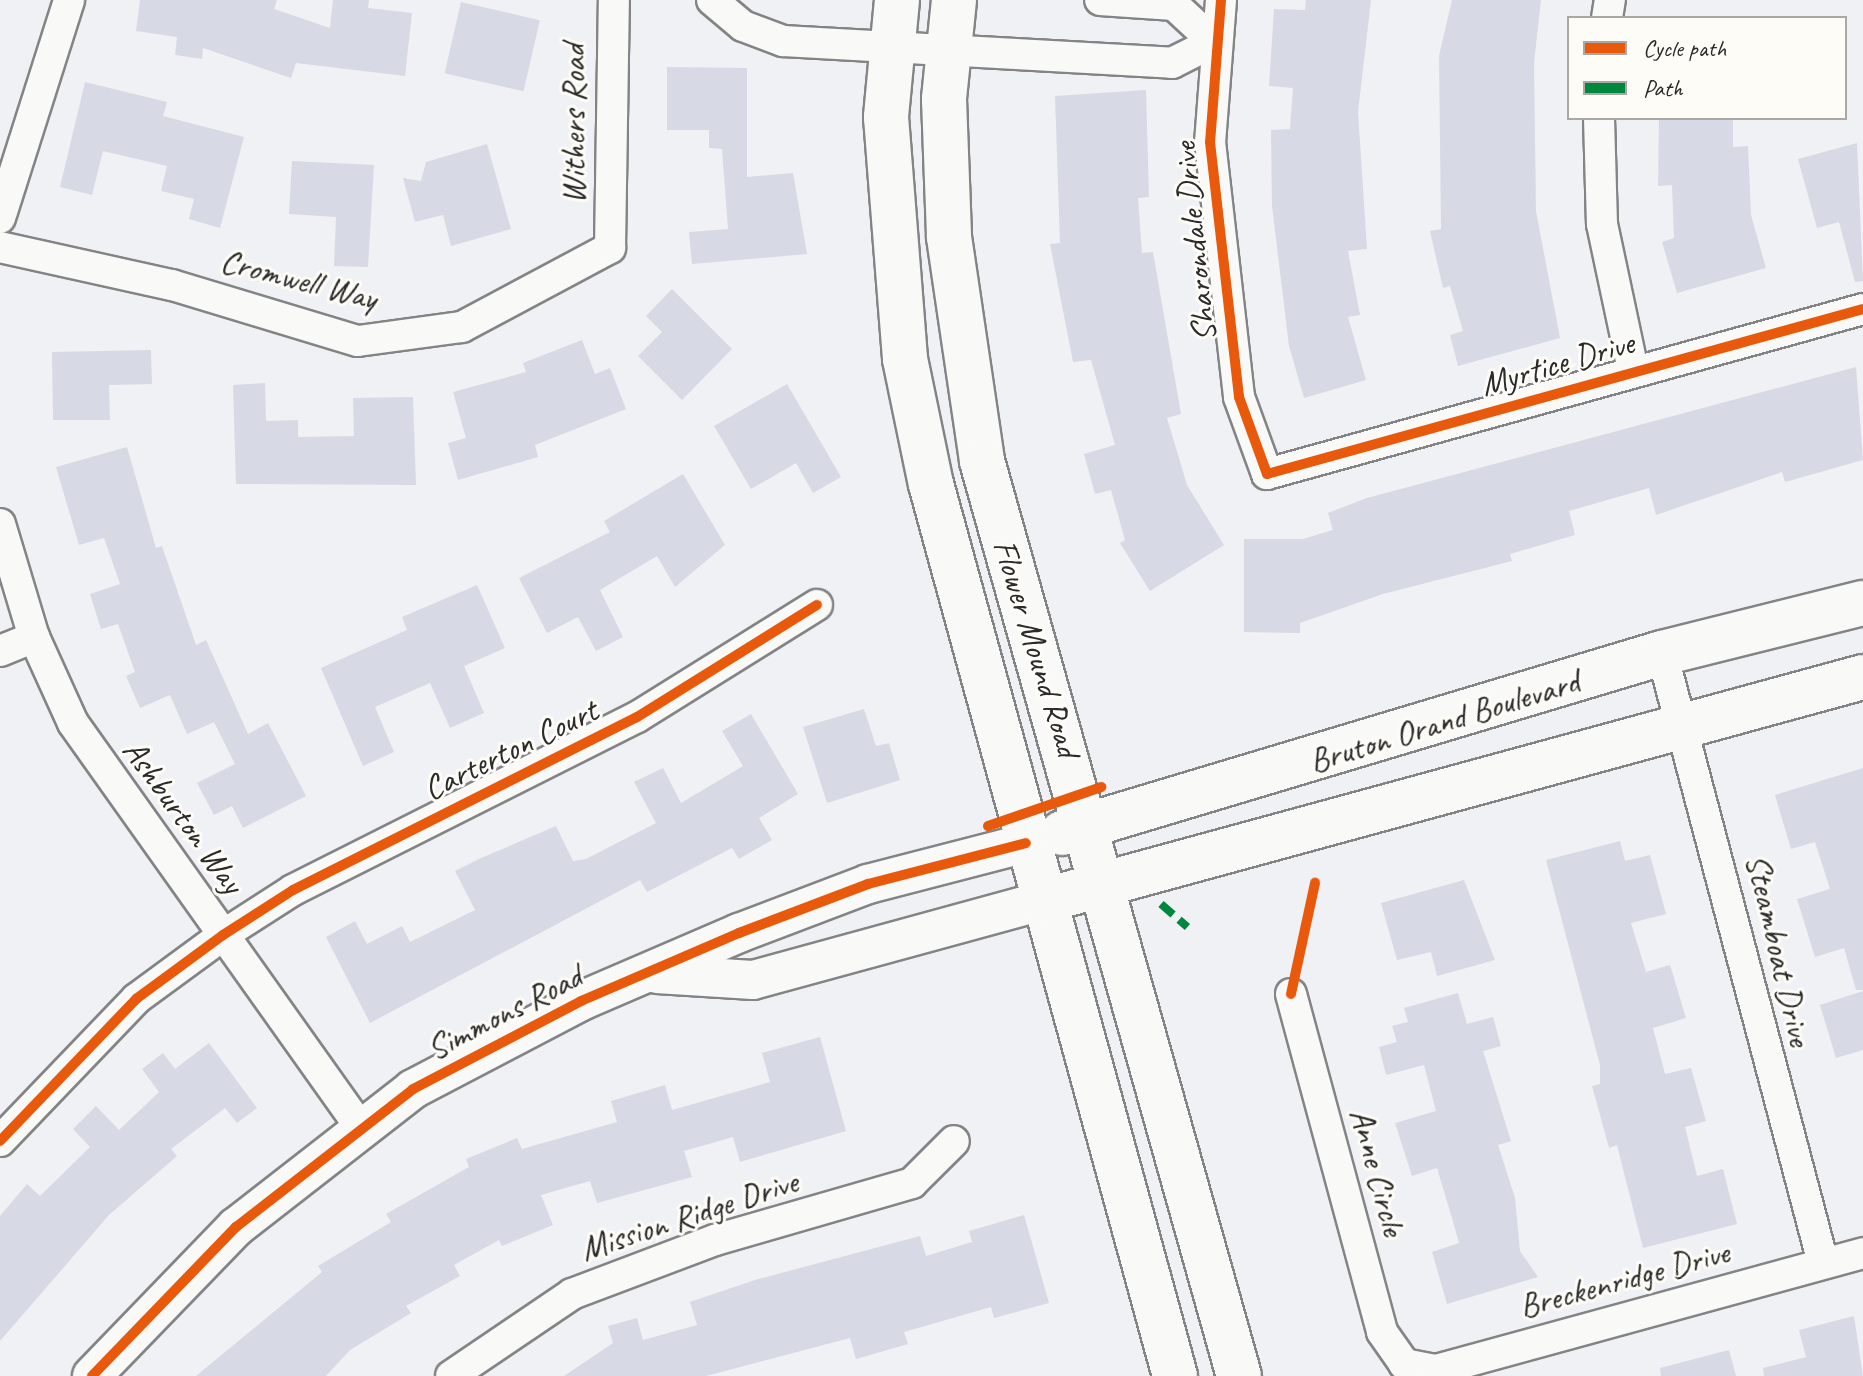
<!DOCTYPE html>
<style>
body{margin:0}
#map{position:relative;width:1863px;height:1376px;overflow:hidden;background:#f0f1f5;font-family:Caveat,sans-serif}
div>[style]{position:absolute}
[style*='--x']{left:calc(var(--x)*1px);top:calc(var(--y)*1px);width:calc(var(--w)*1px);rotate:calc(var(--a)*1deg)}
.building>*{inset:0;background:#d7d9e4;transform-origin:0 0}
.roads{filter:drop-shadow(2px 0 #848486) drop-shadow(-2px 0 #848486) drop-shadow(0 2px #848486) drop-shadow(0 -2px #848486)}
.minor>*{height:30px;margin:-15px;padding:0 15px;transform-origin:15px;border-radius:15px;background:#f9faf8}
.tertiary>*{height:38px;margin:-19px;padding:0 19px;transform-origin:19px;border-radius:19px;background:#f9faf8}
.secondary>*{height:44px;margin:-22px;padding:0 22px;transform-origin:22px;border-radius:22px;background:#f9faf8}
.quiet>*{height:8px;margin-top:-4px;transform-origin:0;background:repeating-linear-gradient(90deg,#00873e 0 16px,transparent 0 24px)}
.cycleway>*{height:10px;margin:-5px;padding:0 5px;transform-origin:5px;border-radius:5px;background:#e8590c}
span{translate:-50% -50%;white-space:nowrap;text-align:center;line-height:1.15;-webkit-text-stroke:6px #fdfcf7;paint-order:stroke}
.street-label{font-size:34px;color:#2b2b2b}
.legend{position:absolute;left:1567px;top:16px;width:280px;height:104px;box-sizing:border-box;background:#fdfcf7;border:2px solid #a9a8a5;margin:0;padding:10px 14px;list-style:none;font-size:24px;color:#2b2b2b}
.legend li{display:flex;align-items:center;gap:16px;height:40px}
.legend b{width:40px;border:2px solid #a9a8a5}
</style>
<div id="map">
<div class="building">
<div style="clip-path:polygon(140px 0,277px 0,274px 9px,330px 28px,333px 0,369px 0,368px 8px,412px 13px,405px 76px,296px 63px,291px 78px,203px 48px,202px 59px,175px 55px,177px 37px,136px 31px)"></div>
<div style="clip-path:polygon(1306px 0,1371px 0,1358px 112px,1367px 249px,1348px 251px,1360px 315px,1348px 317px,1366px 380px,1304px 398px,1289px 346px,1272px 206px,1271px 130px,1290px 129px,1293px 88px,1269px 86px,1274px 9px,1305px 10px)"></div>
<div style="clip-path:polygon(1452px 0,1541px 0,1534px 63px,1536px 211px,1560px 338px,1458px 366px,1450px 335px,1463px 331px,1450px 286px,1443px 288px,1430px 231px,1441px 229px,1439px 56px)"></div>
<div style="left:461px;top:2px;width:81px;height:73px;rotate:13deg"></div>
<div style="clip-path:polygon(667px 67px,747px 68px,747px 177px,793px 173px,807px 254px,692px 264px,689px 232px,728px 229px,722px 149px,709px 148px,709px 130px,667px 130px)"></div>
<div style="clip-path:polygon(85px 82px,167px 102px,163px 116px,244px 137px,220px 228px,189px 219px,194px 199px,161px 191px,167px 166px,103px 151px,92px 195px,60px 187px)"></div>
<div style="clip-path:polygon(1146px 90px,1149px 197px,1138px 198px,1142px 253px,1153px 252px,1181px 414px,1167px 418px,1187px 485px,1224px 545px,1150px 591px,1120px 543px,1125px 540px,1111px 490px,1095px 494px,1084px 454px,1115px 445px,1091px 360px,1073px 362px,1050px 244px,1060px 243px,1055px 96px)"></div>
<div style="clip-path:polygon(1659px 118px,1733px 118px,1733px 147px,1748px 146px,1751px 215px,1766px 268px,1677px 293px,1662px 242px,1674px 238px,1672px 185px,1658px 186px)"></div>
<div style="clip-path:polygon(1857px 143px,1863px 281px,1855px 282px,1839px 222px,1817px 228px,1798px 159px)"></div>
<div style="clip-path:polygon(487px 144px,511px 229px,451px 246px,443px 215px,415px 222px,403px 178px,421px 181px,426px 162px)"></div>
<div style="clip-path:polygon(292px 161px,374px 165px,368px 267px,334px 266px,336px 217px,289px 214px)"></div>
<div style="clip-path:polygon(672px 289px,732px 349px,682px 400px,638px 356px,662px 332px,646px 316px)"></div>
<div style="clip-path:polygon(582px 340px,595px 374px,610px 368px,626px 409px,535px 445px,538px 457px,458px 480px,448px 443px,466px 438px,453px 392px,526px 372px,523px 363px)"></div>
<div style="clip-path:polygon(151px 350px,152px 384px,109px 385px,110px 420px,53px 420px,52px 352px)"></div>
<div style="clip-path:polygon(1856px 367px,1863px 460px,1785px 482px,1782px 472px,1656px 515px,1649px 488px,1569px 511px,1575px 535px,1510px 554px,1512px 561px,1383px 594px,1300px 623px,1300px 633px,1244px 632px,1244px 539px,1303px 539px,1333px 530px,1328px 513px,1367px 498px)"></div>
<div style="clip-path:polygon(265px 383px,266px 421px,298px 420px,298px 437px,354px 436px,353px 398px,413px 397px,416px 485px,236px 484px,233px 385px)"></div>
<div style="clip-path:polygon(787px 384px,841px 477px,813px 493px,796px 463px,751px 489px,714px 426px)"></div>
<div style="clip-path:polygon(127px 447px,156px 548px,162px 546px,196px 645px,206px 640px,248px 734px,268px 723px,306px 796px,243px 828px,232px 806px,214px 815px,197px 783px,235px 764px,214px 722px,187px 734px,170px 695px,140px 708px,126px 676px,135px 672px,118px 624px,101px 629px,90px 594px,120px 584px,104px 538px,79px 545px,56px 467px)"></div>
<div style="clip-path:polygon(683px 474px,725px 545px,675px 587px,657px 556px,600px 590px,623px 637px,596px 651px,578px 617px,547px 633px,519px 578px,610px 532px,604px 521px)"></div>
<div style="clip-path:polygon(477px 585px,505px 648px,464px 666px,484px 713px,450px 728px,430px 683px,375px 707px,394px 752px,363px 766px,321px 668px,407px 630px,402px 617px)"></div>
<div style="clip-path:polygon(864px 709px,876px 746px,889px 743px,900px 780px,827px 803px,803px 727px)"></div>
<div style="clip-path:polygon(751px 714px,798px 794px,759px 818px,772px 840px,739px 859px,732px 848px,647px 892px,640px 880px,370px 1023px,326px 937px,355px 921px,367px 944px,402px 926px,410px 942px,475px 910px,455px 871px,481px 858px,556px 826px,573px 861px,586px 859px,656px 823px,634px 782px,663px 768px,681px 803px,743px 766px,722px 731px)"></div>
<div style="clip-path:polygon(1863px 768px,1863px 990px,1856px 990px,1844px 948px,1815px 957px,1797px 899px,1830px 889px,1815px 842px,1791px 849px,1775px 795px)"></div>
<div style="clip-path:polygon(1620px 841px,1625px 861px,1650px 855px,1666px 914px,1631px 923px,1646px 972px,1670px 965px,1686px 1018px,1653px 1028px,1665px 1074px,1691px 1068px,1706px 1121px,1685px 1127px,1697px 1176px,1723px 1169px,1737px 1224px,1643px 1248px,1617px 1145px,1609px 1148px,1592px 1086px,1600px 1084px,1600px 1065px,1546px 860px)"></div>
<div style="clip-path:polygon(1464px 880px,1495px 960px,1437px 976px,1431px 952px,1397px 960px,1381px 903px)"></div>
<div style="clip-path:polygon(1863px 991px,1863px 1050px,1836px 1058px,1820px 1005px)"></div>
<div style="clip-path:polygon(1458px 993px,1467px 1024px,1493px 1017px,1501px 1046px,1483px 1051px,1511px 1141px,1498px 1145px,1515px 1198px,1520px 1251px,1538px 1277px,1447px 1304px,1432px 1252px,1459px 1243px,1452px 1218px,1437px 1168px,1412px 1176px,1395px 1123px,1436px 1111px,1424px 1065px,1386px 1075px,1379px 1047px,1397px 1042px,1392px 1026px,1408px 1022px,1404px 1008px)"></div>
<div style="clip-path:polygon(820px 1037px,846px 1131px,740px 1162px,733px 1137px,684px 1151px,692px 1177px,597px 1203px,590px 1181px,541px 1195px,553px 1225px,502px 1246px,499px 1240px,454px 1265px,460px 1276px,406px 1306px,411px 1313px,350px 1350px,326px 1376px,196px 1376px,322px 1272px,318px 1266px,391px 1222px,386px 1214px,469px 1167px,466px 1159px,517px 1138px,522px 1149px,617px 1122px,611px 1101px,665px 1085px,672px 1110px,770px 1082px,762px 1053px)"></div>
<div style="clip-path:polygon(209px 1043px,257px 1108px,237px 1123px,225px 1108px,171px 1149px,177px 1156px,109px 1215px,0 1341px,0 1216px,27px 1184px,40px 1196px,90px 1147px,73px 1129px,96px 1106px,119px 1130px,159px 1092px,142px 1069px,163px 1053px,175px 1069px)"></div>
<div style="clip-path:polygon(1024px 1215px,1049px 1303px,994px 1318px,991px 1307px,904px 1332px,908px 1344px,856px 1359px,850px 1338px,706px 1376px,564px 1376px,613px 1343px,608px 1326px,637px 1318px,643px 1340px,697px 1325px,690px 1302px,755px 1280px,920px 1236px,926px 1256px,972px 1242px,969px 1231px)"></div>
<div style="clip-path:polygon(1854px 1316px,1863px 1376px,1764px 1376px,1763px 1368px,1806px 1357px,1799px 1330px)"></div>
<div style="clip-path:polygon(1729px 1350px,1736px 1376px,1661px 1376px,1660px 1368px)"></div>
</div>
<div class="roads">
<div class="minor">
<div style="--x:712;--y:0;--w:40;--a:40"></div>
<div style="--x:743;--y:26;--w:43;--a:20.6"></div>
<div style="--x:783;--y:41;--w:390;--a:3.2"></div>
<div style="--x:1172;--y:63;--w:47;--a:-26.6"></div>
<div style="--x:1214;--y:42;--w:54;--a:-137.2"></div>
<div style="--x:1174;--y:5;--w:74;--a:-176.1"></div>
<div style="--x:1221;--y:0;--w:142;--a:94.4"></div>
<div style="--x:1210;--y:142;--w:257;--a:83.5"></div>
<div style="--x:1239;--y:397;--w:82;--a:70"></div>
<div style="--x:1267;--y:474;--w:618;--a:-15.47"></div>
<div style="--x:1607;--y:18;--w:18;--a:-81"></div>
<div style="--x:1599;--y:118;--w:106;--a:88.4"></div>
<div style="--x:1602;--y:224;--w:149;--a:78"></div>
<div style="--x:0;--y:218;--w:229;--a:-72.4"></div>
<div style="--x:0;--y:247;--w:176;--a:12.5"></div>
<div style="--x:172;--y:285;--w:194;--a:16.8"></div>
<div style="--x:358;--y:341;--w:105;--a:-7.7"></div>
<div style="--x:462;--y:327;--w:168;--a:-28.1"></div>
<div style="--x:610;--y:248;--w:248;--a:-89.1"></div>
<div style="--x:0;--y:524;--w:118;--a:73.3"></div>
<div style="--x:34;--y:637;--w:94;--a:65.6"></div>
<div style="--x:73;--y:723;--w:494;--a:54.6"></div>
<div style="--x:0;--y:651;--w:37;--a:-22"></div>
<div style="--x:1662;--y:653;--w:631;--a:75.21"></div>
<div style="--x:1291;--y:994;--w:350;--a:74.9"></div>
<div style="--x:1382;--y:1332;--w:39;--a:55"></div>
<div style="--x:1404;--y:1364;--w:33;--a:11"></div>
<div style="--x:1436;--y:1370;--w:443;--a:-15.3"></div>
<div style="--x:0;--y:1141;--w:197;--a:-46.2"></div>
<div style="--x:136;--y:999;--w:108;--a:-36.3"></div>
<div style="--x:223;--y:935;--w:83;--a:-32.7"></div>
<div style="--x:293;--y:890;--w:385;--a:-26.7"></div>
<div style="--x:637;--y:717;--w:212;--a:-31.9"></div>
<div style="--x:451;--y:1376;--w:146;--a:-34.1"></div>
<div style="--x:572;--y:1294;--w:153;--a:-20.7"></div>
<div style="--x:715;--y:1240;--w:205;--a:-16.1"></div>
<div style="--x:912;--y:1183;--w:59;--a:-45"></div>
</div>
<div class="tertiary">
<div style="--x:657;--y:974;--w:96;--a:3.6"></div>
<div style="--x:753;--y:980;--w:300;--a:-15.3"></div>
<div style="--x:92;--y:1376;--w:207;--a:-46"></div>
<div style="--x:236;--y:1227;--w:224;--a:-37.9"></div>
<div style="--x:413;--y:1089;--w:190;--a:-27.6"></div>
<div style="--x:581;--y:1001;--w:172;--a:-23.3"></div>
<div style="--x:739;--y:933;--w:138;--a:-20.8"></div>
<div style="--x:868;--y:884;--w:163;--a:-14.5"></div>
</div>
<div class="secondary">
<div style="--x:897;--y:0;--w:118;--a:95.4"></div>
<div style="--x:886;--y:117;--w:243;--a:85.5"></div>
<div style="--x:905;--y:359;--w:128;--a:78.3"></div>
<div style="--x:931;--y:484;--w:925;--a:74.7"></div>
<div style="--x:954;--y:0;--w:100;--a:95.8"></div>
<div style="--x:944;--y:99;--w:138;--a:87.9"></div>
<div style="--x:949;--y:237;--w:226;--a:81.6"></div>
<div style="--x:982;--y:461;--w:950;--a:74.31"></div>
<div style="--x:1062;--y:833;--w:626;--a:-16.7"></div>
<div style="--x:1662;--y:653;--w:207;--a:-14"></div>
<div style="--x:1042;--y:901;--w:851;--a:-15.26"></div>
</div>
</div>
<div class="quiet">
<div style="--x:1161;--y:904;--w:35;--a:41"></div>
</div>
<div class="cycleway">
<div style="--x:1221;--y:0;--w:142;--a:94.4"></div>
<div style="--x:1210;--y:142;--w:257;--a:83.5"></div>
<div style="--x:1239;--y:397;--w:82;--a:70"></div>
<div style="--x:1267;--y:474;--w:618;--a:-15.47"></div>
<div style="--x:988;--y:826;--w:120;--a:-19"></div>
<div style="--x:1291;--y:994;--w:114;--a:-77.8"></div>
<div style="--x:0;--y:1141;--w:197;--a:-46.2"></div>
<div style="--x:136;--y:999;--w:108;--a:-36.3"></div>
<div style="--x:223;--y:935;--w:83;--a:-32.7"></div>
<div style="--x:293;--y:890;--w:385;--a:-26.7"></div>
<div style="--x:637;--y:717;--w:212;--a:-31.9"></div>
<div style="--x:92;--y:1376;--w:207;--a:-46"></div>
<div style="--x:236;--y:1227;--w:224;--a:-37.9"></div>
<div style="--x:413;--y:1089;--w:190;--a:-27.6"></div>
<div style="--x:581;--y:1001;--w:172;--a:-23.3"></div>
<div style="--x:739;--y:933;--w:138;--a:-20.8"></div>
<div style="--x:868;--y:884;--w:163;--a:-14.5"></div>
</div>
<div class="street-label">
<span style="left:573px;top:124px;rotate:-90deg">Withers Road</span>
<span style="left:1194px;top:242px;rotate:-96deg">Sharondale Drive</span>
<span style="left:299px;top:279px;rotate:14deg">Cromwell Way</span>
<span style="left:1557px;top:363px;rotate:-16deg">Myrtice Drive</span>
<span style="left:1037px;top:648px;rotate:73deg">Flower Mound Road</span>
<span style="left:1444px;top:721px;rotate:-17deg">Bruton Orand Boulevard</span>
<span style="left:510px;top:749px;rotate:-26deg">Carterton Court</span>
<span style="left:184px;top:816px;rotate:54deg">Ashburton Way</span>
<span style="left:1779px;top:950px;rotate:77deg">Steamboat Drive</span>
<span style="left:504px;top:1012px;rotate:-27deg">Simmons Road</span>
<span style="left:1378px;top:1172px;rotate:75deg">Anne Circle</span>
<span style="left:689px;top:1215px;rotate:-18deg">Mission Ridge Drive</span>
<span style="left:1624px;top:1279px;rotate:-15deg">Breckenridge Drive</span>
</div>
<ul class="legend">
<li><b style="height:10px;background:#e8590c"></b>Cycle path</li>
<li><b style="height:10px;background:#00873e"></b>Path</li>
</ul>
</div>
